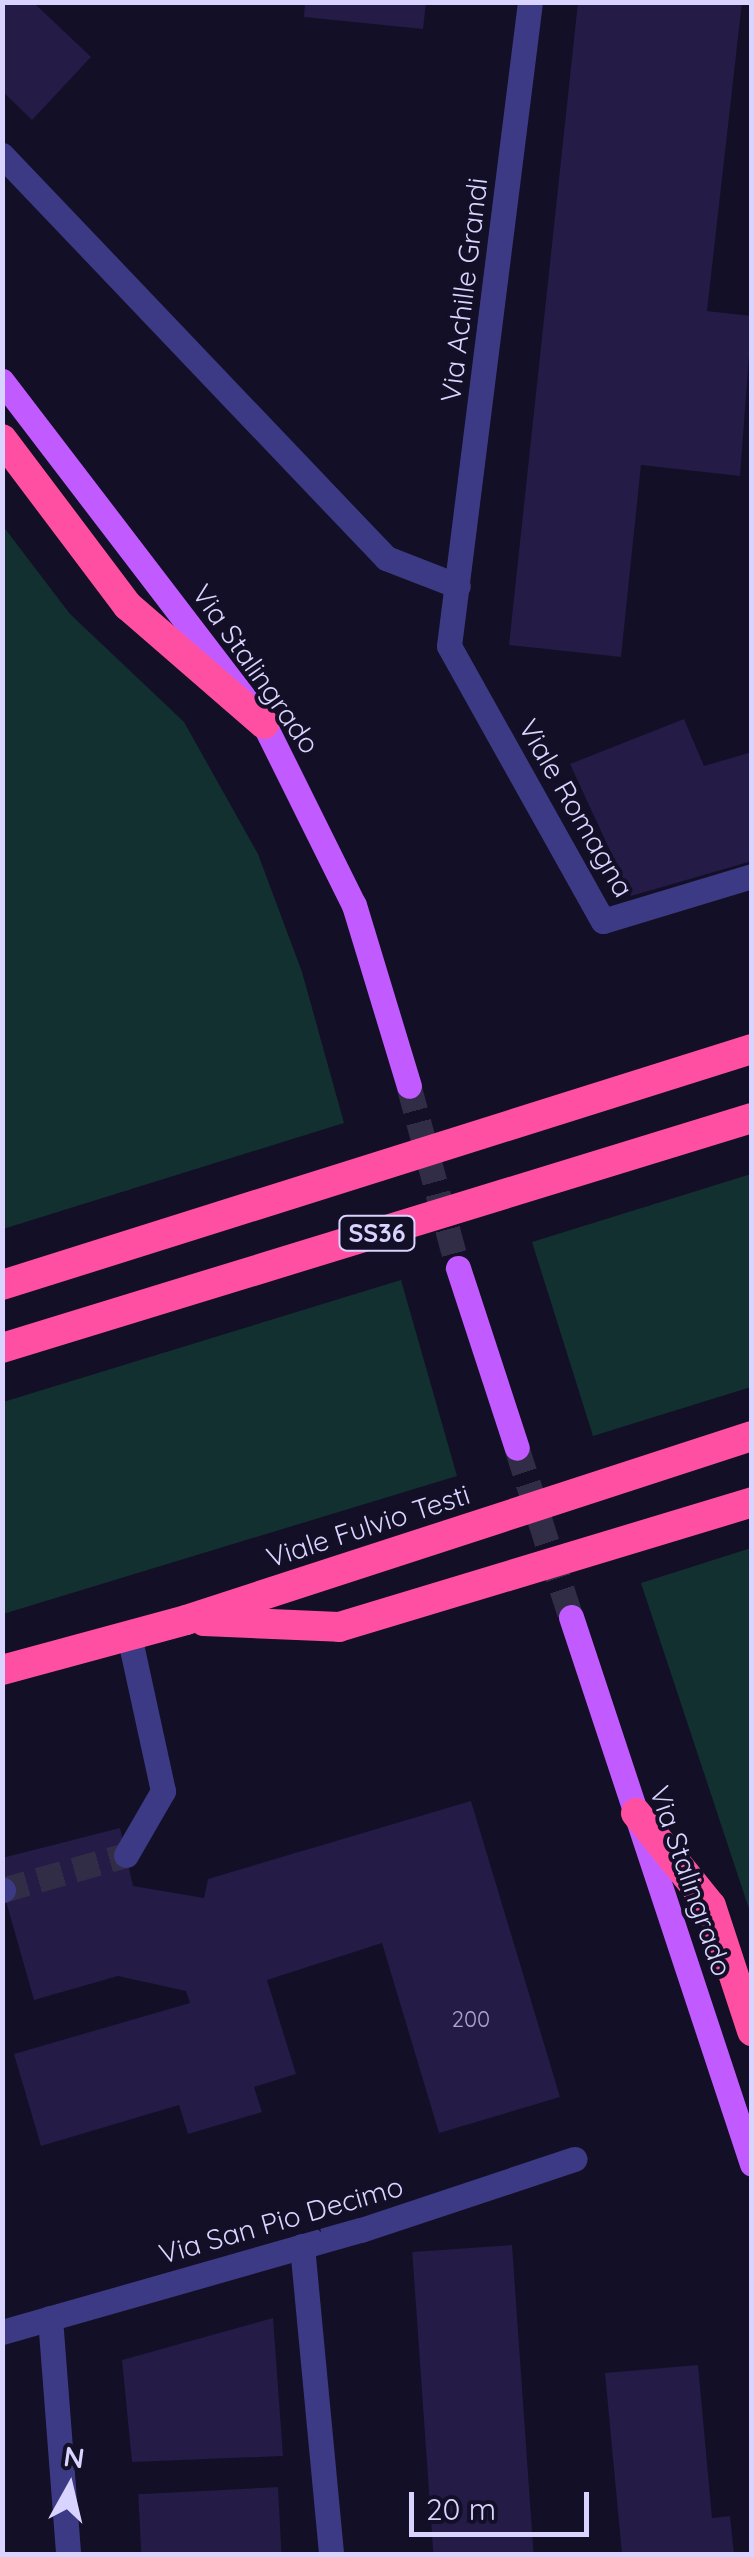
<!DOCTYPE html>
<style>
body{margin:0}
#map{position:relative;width:754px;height:2557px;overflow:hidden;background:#130f26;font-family:Quicksand,sans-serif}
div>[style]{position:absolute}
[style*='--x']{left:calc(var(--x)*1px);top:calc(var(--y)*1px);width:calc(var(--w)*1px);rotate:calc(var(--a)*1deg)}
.green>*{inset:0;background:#12302f}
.building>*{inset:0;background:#241b47;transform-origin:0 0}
.minor-tunnel>*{height:25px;margin-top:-12.5px;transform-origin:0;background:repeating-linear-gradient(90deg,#312d47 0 25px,transparent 0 37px)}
.major-tunnel>*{height:25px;margin-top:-12.5px;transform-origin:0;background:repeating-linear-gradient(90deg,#312d47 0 25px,transparent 0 37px)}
.minor>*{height:25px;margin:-12.5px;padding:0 12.5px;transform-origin:12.5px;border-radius:12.5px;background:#3d3a85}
.major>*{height:25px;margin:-12.5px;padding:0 12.5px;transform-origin:12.5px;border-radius:12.5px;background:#c25bff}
.highway>*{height:30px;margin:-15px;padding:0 15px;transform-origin:15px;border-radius:15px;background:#ff4fa3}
span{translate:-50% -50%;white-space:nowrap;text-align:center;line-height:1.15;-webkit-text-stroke:8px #130f26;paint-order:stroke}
.number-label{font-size:22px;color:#aca6d1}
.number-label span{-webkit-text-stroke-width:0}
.shield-label span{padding:2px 8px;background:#130f26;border:2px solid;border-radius:8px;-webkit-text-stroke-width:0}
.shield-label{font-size:25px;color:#d9d4ff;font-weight:700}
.street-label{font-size:28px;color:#d9d4ff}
.frame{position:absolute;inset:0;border:5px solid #d9d4ff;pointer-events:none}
.north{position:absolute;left:20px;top:2437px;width:100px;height:100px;-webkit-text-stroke:8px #130f26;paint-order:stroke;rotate:8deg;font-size:28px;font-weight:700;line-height:40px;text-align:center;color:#d9d4ff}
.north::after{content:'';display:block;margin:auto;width:35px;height:45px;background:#d9d4ff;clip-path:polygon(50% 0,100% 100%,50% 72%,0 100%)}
.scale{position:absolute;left:409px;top:2492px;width:180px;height:45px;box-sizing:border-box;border:5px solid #d9d4ff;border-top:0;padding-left:12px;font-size:30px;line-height:35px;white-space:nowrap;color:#d9d4ff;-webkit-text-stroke:8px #130f26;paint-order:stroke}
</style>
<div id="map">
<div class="green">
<div style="clip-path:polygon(3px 526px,70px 614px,184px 722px,258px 854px,302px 972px,344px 1123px,3px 1229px)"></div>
<div style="clip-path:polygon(751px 1174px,751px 1387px,593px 1436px,532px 1242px)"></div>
<div style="clip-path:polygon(401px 1280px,457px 1476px,3px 1614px,3px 1402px)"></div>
<div style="clip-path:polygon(751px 1548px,752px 1548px,751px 1915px,641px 1583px)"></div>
</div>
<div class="building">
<div style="clip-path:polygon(2px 2px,33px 2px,91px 57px,32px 120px,2px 91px)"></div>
<div style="clip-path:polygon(305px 2px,426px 2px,423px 29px,304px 17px)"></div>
<div style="clip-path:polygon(578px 2px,742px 2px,707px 311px,752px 316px,740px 476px,641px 465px,621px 657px,509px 645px)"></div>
<div style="clip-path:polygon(684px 719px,704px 766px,752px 752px,752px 861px,631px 896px,570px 764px)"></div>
<div style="clip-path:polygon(471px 1801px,560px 2097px,439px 2133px,382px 1943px,267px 1980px,296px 2074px,254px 2087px,262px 2112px,188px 2134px,179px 2105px,41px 2146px,14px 2054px,190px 2003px,186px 1991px,118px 1976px,34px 2000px,2px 1887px,2px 1858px,120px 1828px,133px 1886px,204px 1898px,208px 1879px)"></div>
<div style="left:512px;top:2245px;width:310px;height:100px;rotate:86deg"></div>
<div style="clip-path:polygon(273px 2318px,283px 2456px,132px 2462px,122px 2360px)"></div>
<div style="clip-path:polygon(698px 2365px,712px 2518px,730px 2516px,734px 2554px,622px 2554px,605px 2373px)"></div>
<div style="left:278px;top:2487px;width:67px;height:140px;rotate:87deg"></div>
</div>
<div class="minor-tunnel">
<div style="--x:3;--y:1890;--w:128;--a:-15.9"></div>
</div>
<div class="major-tunnel">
<div style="--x:409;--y:1086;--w:188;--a:74.9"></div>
<div style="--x:517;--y:1448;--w:177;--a:72.3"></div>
</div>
<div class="minor">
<div style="--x:530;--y:2;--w:649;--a:97.17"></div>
<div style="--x:449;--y:646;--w:315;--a:60.8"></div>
<div style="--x:603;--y:921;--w:156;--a:-16.8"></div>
<div style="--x:2;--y:155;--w:557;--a:46.38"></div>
<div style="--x:386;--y:558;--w:77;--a:21.3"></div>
<div style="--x:126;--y:1855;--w:74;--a:-60"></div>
<div style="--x:163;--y:1791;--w:160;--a:-102.3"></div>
<div style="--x:2;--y:1890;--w:1;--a:0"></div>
<div style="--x:302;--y:2246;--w:309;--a:84.6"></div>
<div style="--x:50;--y:2318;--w:237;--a:85.6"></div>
<div style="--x:2;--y:2332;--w:373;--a:-15.9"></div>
<div style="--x:361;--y:2230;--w:225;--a:-18.4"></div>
</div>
<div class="major">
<div style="--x:2;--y:381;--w:432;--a:52.6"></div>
<div style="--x:264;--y:724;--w:202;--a:63.6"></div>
<div style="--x:354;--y:905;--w:189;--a:73.1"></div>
<div style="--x:458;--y:1268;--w:189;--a:71.9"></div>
<div style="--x:571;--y:1617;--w:576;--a:71.69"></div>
</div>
<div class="highway">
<div style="--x:2;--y:439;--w:209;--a:53"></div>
<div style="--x:128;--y:606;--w:180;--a:40.9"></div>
<div style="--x:2;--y:1285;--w:786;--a:-17.47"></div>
<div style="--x:2;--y:1348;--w:784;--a:-17.05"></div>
<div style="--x:204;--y:1621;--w:135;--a:2.5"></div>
<div style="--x:339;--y:1627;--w:432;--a:-16.8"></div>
<div style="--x:2;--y:1670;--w:191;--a:-15.2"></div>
<div style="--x:186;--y:1620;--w:595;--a:-18.01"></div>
<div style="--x:636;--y:1813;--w:119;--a:51.1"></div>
<div style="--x:711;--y:1906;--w:132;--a:71.8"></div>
</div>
<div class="number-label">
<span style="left:471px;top:2020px">200</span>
</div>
<div class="shield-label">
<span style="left:377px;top:1233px">SS36</span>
</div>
<div class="street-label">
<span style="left:464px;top:290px;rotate:-83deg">Via Achille Grandi</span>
<span style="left:256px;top:669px;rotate:55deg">Via Stalingrado</span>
<span style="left:576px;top:808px;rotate:60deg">Viale Romagna</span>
<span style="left:368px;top:1526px;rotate:-18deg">Viale Fulvio Testi</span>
<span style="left:691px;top:1881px;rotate:71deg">Via Stalingrado</span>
<span style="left:281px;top:2220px;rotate:-16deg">Via San Pio Decimo</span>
</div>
<div class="frame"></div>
<div class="north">N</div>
<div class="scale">20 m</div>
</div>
